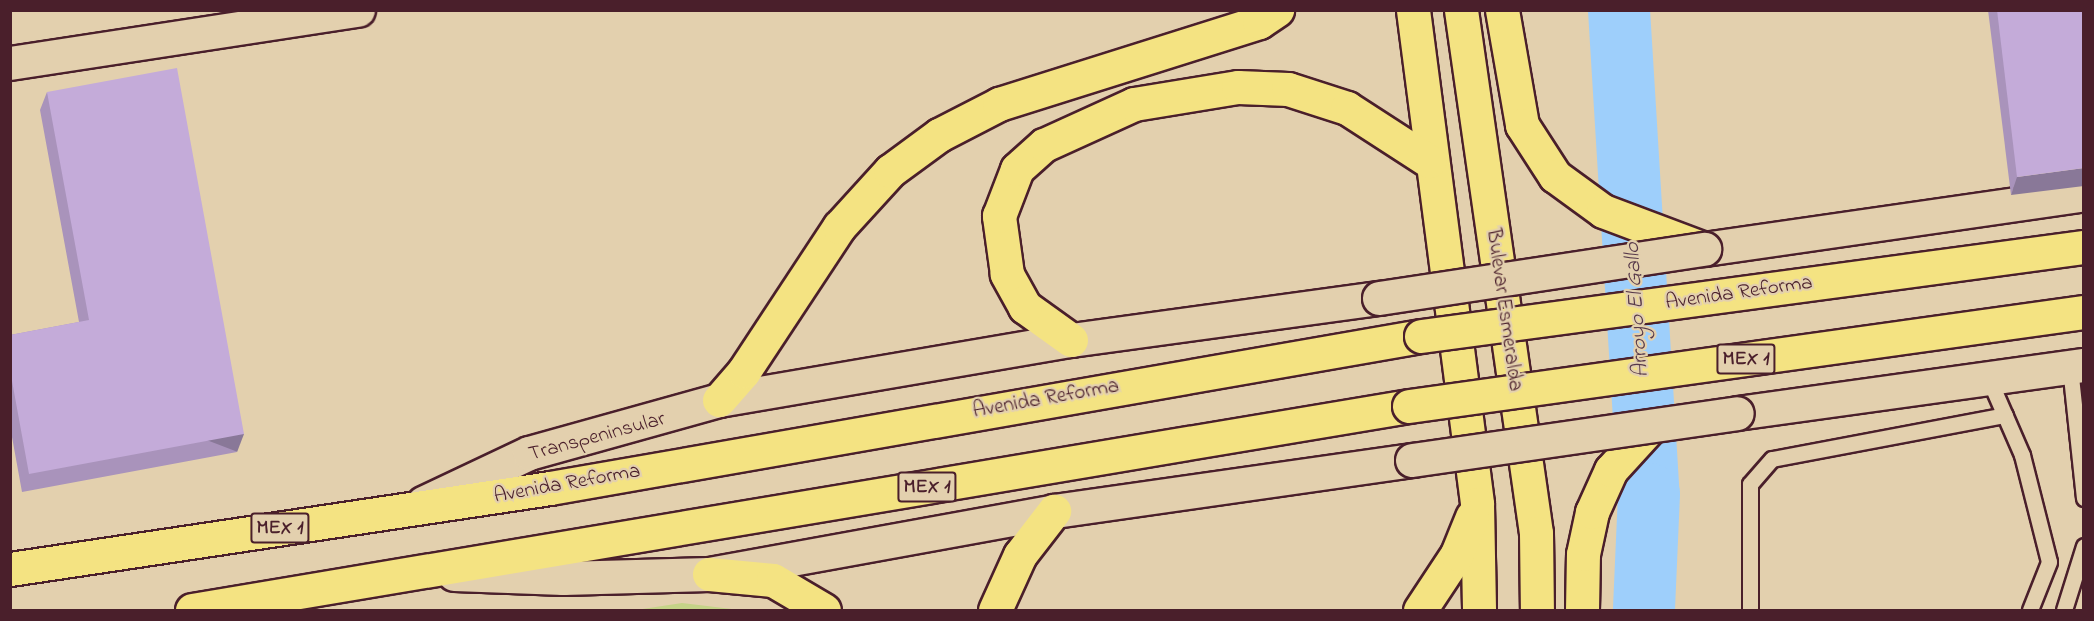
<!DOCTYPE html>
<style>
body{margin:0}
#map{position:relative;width:2094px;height:621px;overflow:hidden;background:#e3d0ae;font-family:"Indie Flower",sans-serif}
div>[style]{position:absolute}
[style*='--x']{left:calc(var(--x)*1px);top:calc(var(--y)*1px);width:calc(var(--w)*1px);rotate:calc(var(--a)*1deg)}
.green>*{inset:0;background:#c5d387}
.river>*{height:62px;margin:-31px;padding:0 31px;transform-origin:31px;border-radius:31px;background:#9ecffb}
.roads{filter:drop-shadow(2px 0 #4a1f2b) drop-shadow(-2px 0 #4a1f2b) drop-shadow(0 2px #4a1f2b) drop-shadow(0 -2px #4a1f2b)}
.lane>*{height:15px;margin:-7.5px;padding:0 7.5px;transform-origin:7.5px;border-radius:7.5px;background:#e3d0ae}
.secondary>*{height:33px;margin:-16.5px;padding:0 16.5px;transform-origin:16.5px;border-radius:16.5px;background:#e3d0ae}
.primary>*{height:33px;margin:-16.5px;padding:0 16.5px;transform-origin:16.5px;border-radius:16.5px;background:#f4e382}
.highway>*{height:33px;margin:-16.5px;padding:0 16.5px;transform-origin:16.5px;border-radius:16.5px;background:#f4e382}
.bridges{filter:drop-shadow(2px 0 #4a1f2b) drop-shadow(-2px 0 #4a1f2b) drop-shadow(0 2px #4a1f2b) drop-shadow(0 -2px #4a1f2b)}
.secondary-bridge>*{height:33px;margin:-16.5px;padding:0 16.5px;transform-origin:16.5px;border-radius:16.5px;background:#e3d0ae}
.primary-bridge>*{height:33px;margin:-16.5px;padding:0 16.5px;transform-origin:16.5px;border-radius:16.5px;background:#f4e382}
.wall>*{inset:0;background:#a993bb}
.shaded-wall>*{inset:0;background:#897898;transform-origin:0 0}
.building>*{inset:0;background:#c4abd9}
span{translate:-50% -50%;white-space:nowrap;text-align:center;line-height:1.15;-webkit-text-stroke:4.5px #e3d0ae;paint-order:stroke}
.shield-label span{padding:2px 4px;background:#e3d0ae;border:2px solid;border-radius:4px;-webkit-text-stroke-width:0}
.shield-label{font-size:20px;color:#4a1f2b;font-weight:700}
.street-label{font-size:21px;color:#4a1f2b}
.water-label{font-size:22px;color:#57394a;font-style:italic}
.frame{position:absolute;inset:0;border:12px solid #4a1f2b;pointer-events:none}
</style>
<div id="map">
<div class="green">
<div style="clip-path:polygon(682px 603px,740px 610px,741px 610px,636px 610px)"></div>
</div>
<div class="river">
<div style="--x:1619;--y:10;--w:485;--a:86.5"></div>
<div style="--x:1649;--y:494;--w:116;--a:92.5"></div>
</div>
<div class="roads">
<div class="lane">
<div style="--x:2070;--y:367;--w:132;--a:83.9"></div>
<div style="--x:1989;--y:379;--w:83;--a:66.5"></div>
<div style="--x:2022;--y:455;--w:110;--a:75.8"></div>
<div style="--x:2049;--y:562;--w:52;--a:111.6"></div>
<div style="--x:1750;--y:610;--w:126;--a:-90"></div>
<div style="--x:1750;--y:484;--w:33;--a:-49"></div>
<div style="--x:1772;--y:459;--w:237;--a:-10.7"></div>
<div style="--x:2064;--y:610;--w:67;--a:-72.6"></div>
</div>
<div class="secondary">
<div style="--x:10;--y:63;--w:352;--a:-8.7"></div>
<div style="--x:1704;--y:249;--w:384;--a:-8.2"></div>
<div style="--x:1737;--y:413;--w:350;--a:-7.9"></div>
<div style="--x:423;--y:503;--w:117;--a:-25.3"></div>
<div style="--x:529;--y:453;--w:197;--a:-15.6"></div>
<div style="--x:719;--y:400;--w:357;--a:-9.7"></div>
<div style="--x:1071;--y:340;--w:311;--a:-7.8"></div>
<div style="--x:454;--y:574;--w:109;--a:2.1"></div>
<div style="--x:563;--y:578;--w:146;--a:-1.6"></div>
<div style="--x:709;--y:574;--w:351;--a:-10.3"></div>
<div style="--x:1054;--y:511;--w:362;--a:-8.1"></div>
</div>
<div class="primary">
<div style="--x:10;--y:569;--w:546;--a:-8.53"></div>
<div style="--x:550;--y:488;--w:884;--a:-9.9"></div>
<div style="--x:192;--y:610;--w:1234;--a:-9.52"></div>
</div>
<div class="highway">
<div style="--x:1413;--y:10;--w:498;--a:82.6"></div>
<div style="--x:1477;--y:504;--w:106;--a:88.9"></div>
<div style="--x:1461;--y:10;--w:528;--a:81.84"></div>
<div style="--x:1536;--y:533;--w:77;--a:89.3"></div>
<div style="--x:1502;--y:10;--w:117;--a:80.1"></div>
<div style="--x:1522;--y:125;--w:61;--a:57.1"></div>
<div style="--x:1555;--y:176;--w:59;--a:36.1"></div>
<div style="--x:1603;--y:211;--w:108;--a:20.6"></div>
<div style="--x:1071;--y:340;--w:57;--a:-144.3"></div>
<div style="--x:1025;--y:307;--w:38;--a:-119"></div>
<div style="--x:1007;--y:274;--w:59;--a:-97.9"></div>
<div style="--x:999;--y:216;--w:50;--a:-69"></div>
<div style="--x:1017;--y:169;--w:36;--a:-42"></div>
<div style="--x:1044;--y:145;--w:99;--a:-24.5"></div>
<div style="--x:1134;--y:104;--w:105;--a:-9.3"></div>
<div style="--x:1238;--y:87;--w:50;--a:2.3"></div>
<div style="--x:1288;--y:89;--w:62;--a:17.9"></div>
<div style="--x:1347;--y:108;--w:98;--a:32.9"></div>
<div style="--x:719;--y:400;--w:38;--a:-49"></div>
<div style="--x:744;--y:371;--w:173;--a:-56.6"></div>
<div style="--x:839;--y:227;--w:76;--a:-47.7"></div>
<div style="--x:890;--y:171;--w:61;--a:-36.3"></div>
<div style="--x:939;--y:135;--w:68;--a:-27.3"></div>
<div style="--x:999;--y:104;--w:273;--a:-17.5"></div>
<div style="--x:1259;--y:22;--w:22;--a:-34"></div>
<div style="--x:709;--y:574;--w:64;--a:5.4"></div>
<div style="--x:773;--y:580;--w:59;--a:30.5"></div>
<div style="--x:995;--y:610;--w:60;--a:-65.6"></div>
<div style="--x:1020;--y:555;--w:56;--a:-52.3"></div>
<div style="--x:1420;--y:610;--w:67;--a:-56.5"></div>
<div style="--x:1457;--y:554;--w:40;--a:-68"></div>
<div style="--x:1582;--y:610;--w:56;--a:-89"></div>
<div style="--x:1583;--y:554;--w:43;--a:-77.9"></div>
<div style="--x:1592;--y:512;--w:46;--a:-65.7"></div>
<div style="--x:1611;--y:470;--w:59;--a:-47.7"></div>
</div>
</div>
<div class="bridges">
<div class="secondary-bridge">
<div style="--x:1379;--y:298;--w:329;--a:-8.6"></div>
<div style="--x:1412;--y:460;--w:328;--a:-8.2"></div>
</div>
<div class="primary-bridge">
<div style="--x:1421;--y:336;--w:669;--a:-7.65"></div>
<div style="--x:1409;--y:406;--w:682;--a:-7.93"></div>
</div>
</div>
<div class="wall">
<div style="clip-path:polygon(1988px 10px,2084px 10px,2011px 195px)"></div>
<div style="clip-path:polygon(47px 92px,237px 452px,22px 492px,10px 426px,10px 335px,79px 322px,40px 110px)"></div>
</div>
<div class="shaded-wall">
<div style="clip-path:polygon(2084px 168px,2084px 186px,2011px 195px,2017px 177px)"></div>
<div style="left:244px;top:434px;width:19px;height:219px;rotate:111deg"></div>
</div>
<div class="building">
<div style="clip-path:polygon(1997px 10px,2084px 10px,2084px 168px,2017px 177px)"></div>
<div style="clip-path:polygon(177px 68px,244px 434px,29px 474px,10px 370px,10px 335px,89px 320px,47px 92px)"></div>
</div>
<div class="shield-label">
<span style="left:1746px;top:359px">MEX 1</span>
<span style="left:927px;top:487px">MEX 1</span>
<span style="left:280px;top:528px">MEX 1</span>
</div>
<div class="street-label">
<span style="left:1739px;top:293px;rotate:-8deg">Avenida Reforma</span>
<span style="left:1504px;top:310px;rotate:82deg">Bulevar Esmeralda</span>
<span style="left:1046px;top:399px;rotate:-10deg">Avenida Reforma</span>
<span style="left:597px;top:437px;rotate:-15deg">Transpeninsular</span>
<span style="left:567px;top:484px;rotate:-10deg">Avenida Reforma</span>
</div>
<div class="water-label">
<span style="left:1638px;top:310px;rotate:-94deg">Arroyo El Gallo</span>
</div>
<div class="frame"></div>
</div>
